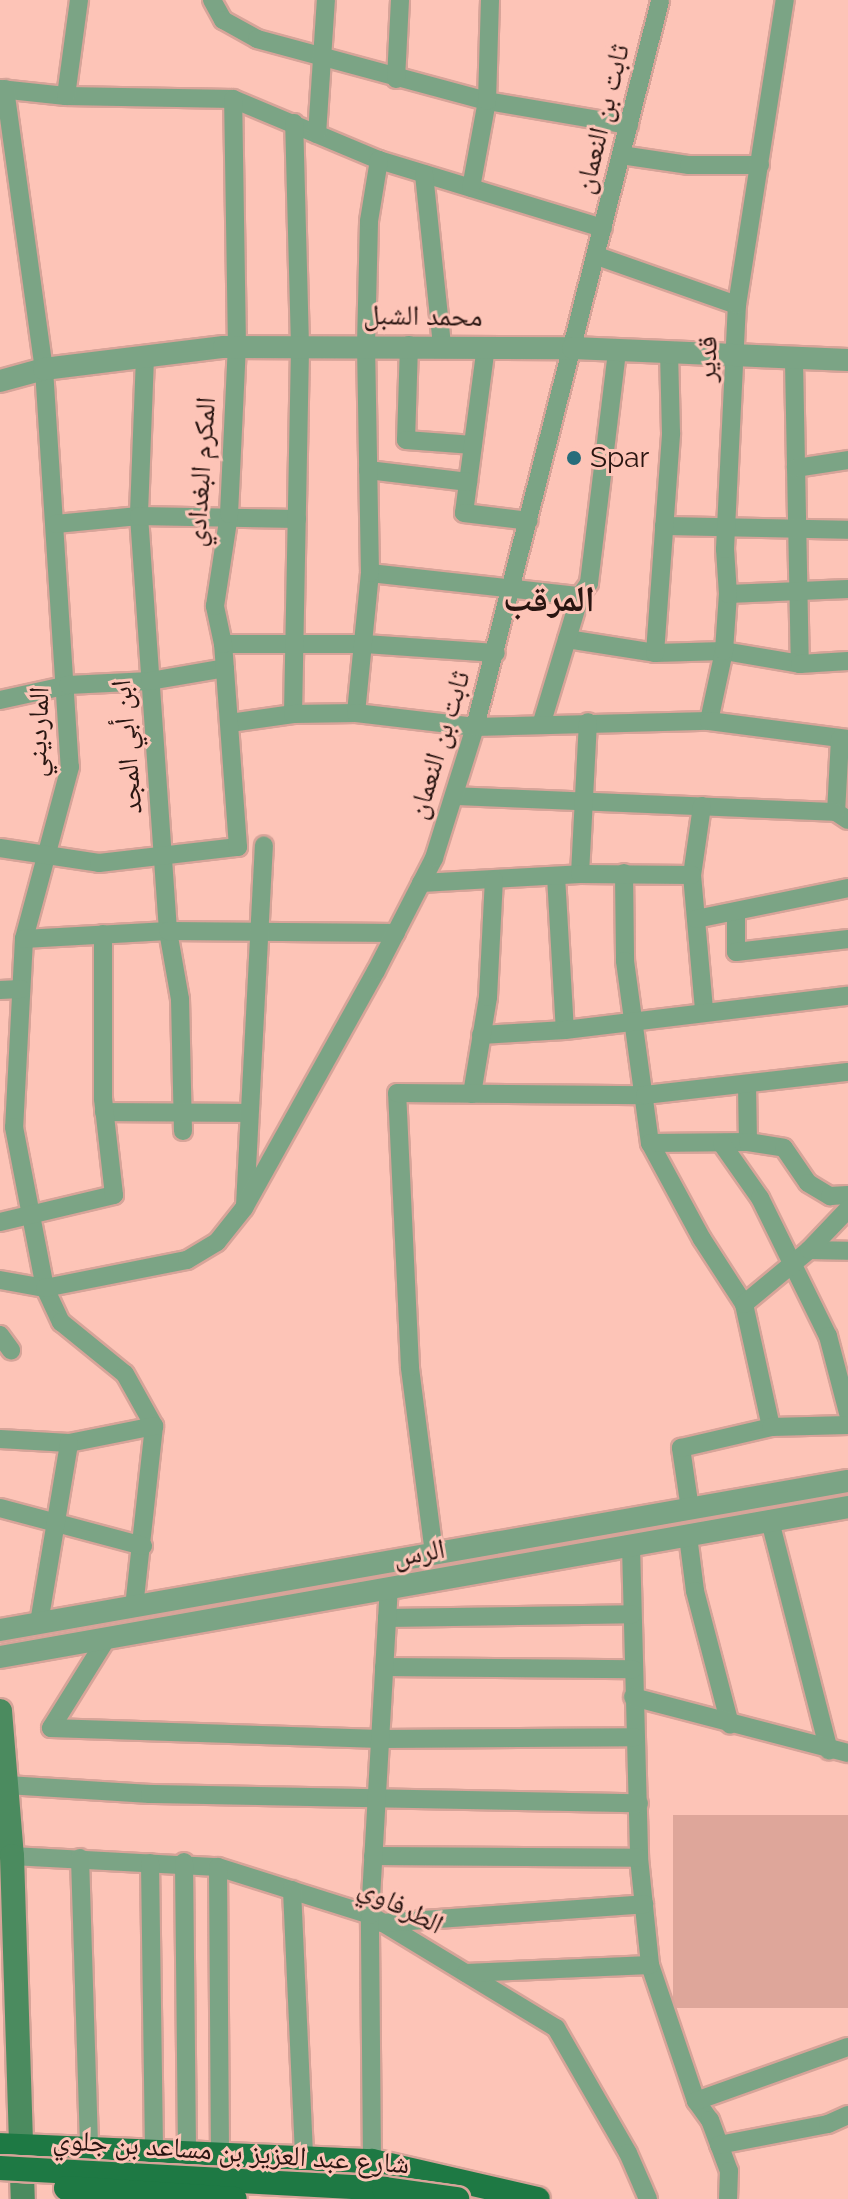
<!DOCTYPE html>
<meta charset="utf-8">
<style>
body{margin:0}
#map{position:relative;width:848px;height:2199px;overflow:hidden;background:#fdc4b7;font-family:Raleway,"Noto Naskh Arabic",sans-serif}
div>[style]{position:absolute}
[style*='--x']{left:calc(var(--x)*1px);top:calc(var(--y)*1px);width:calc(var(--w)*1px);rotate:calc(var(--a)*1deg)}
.building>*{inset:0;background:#dea69a;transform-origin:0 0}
.roads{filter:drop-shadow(2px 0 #d7a499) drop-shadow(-2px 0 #d7a499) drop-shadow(0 2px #d7a499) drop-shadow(0 -2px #d7a499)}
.minor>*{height:18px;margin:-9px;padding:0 9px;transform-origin:9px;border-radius:9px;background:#7ba485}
.tertiary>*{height:22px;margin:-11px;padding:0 11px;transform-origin:11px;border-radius:11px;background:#7ba485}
.secondary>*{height:24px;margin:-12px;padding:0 12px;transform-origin:12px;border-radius:12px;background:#4b8b5f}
.primary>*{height:24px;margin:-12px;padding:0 12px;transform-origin:12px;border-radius:12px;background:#1e7944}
.bridges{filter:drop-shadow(2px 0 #d7a499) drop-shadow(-2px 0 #d7a499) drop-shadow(0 2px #d7a499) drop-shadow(0 -2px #d7a499)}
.primary-bridge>*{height:24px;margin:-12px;padding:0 12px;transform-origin:12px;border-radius:12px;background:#1e7944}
.dots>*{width:22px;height:22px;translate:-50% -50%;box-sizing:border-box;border:4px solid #fdc4b7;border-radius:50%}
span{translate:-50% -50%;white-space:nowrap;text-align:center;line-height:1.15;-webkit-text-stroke:6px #fdc4b7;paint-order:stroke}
.street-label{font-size:28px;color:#291511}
.poi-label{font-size:28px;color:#291511}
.left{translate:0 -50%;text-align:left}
.district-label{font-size:36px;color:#291511;font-weight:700}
</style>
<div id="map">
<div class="building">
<div style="left:848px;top:1815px;width:193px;height:175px;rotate:90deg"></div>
</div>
<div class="roads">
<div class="minor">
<div style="--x:212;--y:0;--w:23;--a:61"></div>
<div style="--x:223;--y:20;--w:39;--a:29"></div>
<div style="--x:257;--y:39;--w:238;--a:15.1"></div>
<div style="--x:487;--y:101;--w:144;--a:9.6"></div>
<div style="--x:396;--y:79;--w:79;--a:-87.1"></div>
<div style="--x:0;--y:89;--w:66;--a:6.1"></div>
<div style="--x:66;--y:96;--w:167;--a:1"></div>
<div style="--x:233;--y:99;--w:158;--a:22.7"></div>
<div style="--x:379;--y:160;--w:234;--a:16.9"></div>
<div style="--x:5;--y:89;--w:283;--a:82.1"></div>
<div style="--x:44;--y:369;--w:399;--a:86.3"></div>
<div style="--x:70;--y:767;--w:178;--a:105"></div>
<div style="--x:24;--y:939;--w:188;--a:93"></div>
<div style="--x:14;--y:1127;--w:164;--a:79.1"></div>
<div style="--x:45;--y:1288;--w:38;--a:65"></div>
<div style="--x:61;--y:1322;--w:82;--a:39.1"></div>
<div style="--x:125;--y:1374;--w:60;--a:60.9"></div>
<div style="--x:154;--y:1426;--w:181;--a:96.3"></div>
<div style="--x:66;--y:96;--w:97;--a:-82.3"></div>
<div style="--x:317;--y:134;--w:134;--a:-86.2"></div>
<div style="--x:621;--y:155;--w:69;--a:8.4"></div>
<div style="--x:689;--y:165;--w:71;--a:0"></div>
<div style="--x:424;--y:174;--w:172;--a:84"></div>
<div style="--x:471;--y:188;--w:88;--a:-79.6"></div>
<div style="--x:487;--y:101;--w:101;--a:-88.3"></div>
<div style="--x:597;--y:256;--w:148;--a:19.3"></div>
<div style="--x:409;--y:345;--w:95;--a:91.8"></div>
<div style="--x:406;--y:440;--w:67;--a:4.3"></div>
<div style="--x:486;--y:346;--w:168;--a:97.5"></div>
<div style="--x:464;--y:513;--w:65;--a:7"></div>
<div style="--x:145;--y:357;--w:159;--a:92.2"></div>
<div style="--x:139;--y:516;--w:416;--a:86"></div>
<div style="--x:168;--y:931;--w:69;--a:80"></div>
<div style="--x:180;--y:999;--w:132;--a:88.7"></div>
<div style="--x:794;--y:361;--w:303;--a:88.9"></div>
<div style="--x:796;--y:468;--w:53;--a:-8.7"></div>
<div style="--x:368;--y:470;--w:101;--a:6.8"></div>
<div style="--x:56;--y:524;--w:83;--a:-5.5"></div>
<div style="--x:139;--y:516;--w:158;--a:1.1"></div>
<div style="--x:664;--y:526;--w:184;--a:1.2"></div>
<div style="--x:370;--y:573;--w:211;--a:6.3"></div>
<div style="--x:728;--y:594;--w:120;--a:-2.4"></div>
<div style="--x:567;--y:639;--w:89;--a:9"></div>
<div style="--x:655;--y:653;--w:69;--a:-1.7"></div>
<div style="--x:724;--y:651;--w:77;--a:9.7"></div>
<div style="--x:800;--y:664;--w:48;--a:-3.6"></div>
<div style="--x:223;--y:644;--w:142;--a:0"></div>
<div style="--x:365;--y:644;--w:131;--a:3.9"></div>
<div style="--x:655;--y:653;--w:221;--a:-85.8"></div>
<div style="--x:671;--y:433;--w:81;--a:-91.4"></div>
<div style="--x:0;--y:700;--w:70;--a:-12.4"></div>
<div style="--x:68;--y:685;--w:82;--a:-2.8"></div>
<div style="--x:150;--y:681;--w:76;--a:-9.8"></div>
<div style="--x:356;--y:713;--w:141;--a:-84.3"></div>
<div style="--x:370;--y:573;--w:228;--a:-91"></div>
<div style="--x:366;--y:345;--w:124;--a:-88.6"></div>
<div style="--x:369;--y:221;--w:62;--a:-80.7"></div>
<div style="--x:293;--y:714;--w:368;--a:-88.9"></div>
<div style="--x:300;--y:346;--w:223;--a:-91.5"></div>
<div style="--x:709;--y:721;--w:72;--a:-77.9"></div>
<div style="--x:724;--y:651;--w:57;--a:-86"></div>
<div style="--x:728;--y:594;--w:45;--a:-93.8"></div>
<div style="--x:725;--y:549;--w:244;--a:-87.2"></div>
<div style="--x:737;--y:305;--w:309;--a:-81.1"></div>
<div style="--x:542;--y:722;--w:132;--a:-73.2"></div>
<div style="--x:580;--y:596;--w:16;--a:-55"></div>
<div style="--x:589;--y:583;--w:235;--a:-83.1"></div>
<div style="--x:230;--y:723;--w:64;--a:-8.1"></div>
<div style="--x:293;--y:714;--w:63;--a:-0.9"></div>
<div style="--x:356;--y:713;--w:120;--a:6.7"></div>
<div style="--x:475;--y:727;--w:234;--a:-1.5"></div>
<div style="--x:709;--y:721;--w:140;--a:7.4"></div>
<div style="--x:840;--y:739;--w:73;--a:93.1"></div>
<div style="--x:836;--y:812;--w:14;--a:34"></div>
<div style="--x:454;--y:796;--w:382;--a:2.4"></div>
<div style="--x:702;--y:806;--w:70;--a:98.2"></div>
<div style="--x:692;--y:875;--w:136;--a:84.9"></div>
<div style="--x:0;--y:848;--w:100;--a:8.6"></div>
<div style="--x:99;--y:863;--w:140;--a:-6.6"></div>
<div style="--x:238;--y:847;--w:204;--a:-94.2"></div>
<div style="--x:223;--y:644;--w:39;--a:-102"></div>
<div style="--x:215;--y:606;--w:93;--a:-81.3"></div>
<div style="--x:229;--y:514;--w:167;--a:-87.3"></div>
<div style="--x:237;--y:347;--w:248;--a:-90.9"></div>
<div style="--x:624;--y:873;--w:88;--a:89.3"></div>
<div style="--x:625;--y:961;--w:184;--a:82.2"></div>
<div style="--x:650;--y:1143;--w:109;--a:61.6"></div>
<div style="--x:702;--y:1239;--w:77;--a:57.1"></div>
<div style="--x:744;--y:1304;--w:126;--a:77.6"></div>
<div style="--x:580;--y:874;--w:152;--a:-87"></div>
<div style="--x:556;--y:876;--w:154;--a:86.7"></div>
<div style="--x:421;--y:883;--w:159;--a:-3.2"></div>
<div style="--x:580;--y:874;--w:112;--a:0.5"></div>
<div style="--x:736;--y:914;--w:38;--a:90"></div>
<div style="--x:736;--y:952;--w:113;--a:-6.6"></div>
<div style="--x:696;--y:919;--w:155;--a:-11.5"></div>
<div style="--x:24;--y:939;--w:144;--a:-3.2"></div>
<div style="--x:168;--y:931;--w:228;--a:0.5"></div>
<div style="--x:0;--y:990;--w:21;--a:-3"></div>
<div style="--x:481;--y:1035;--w:84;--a:-3.4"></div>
<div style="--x:565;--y:1030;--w:285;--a:-6.9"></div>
<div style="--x:747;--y:1085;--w:57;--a:89"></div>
<div style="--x:472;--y:1094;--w:98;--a:-80.6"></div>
<div style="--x:488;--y:997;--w:117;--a:-87.1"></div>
<div style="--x:104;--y:1112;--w:145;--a:0.4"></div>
<div style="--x:650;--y:1143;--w:98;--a:-0.6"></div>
<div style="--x:748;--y:1142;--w:36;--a:9"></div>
<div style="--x:784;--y:1148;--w:42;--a:55.6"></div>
<div style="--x:808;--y:1183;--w:26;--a:31"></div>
<div style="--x:830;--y:1196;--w:18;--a:-3"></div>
<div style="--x:722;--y:1144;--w:66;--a:54.9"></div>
<div style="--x:760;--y:1198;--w:154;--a:63.8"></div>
<div style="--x:828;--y:1336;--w:80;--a:75.4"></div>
<div style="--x:245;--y:1206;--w:361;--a:-87"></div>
<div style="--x:0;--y:1222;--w:117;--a:-13.3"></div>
<div style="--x:114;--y:1195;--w:97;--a:-96.5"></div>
<div style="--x:103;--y:1099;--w:165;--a:-90"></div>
<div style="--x:809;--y:1250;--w:39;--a:1"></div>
<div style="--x:0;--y:1280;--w:46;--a:10.1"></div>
<div style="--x:45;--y:1288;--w:145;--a:-11.2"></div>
<div style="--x:187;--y:1260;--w:35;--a:-31"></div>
<div style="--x:217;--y:1242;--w:43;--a:-51.5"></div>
<div style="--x:244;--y:1208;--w:271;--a:-60.9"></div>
<div style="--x:376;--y:971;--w:127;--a:-62.8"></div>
<div style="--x:434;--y:858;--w:137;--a:-72.6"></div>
<div style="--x:475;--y:727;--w:749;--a:-75.7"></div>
<div style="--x:744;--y:1304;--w:85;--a:-39.7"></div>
<div style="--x:809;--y:1250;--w:57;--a:-46.4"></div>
<div style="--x:0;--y:1335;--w:19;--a:54"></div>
<div style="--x:0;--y:1439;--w:69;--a:3.3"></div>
<div style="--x:69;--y:1443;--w:87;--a:-11.3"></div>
<div style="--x:0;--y:1508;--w:148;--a:14.9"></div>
<div style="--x:690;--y:1509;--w:62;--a:-98.4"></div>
<div style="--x:681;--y:1448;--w:92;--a:-13.1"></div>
<div style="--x:771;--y:1427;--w:77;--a:-1.5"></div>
<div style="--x:770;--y:1521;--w:237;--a:75.6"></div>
<div style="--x:688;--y:1536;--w:55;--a:82.7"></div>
<div style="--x:695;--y:1591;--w:138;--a:75.3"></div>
<div style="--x:631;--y:1546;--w:312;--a:88.5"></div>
<div style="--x:639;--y:1858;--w:108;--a:84.1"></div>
<div style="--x:650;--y:1965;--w:144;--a:71.3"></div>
<div style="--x:696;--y:2101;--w:24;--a:54"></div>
<div style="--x:710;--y:2120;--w:54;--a:69.6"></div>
<div style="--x:729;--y:2171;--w:28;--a:92"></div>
<div style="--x:434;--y:1553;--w:188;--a:-97.4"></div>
<div style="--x:410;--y:1367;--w:274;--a:-92.7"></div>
<div style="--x:397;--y:1093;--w:248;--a:0.5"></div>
<div style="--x:645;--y:1095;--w:204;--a:-6.5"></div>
<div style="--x:387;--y:1618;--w:245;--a:-0.9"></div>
<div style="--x:39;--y:1623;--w:182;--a:-80.5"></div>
<div style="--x:107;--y:1638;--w:106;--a:121.9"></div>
<div style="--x:51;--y:1728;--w:329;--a:1.9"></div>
<div style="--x:380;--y:1739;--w:255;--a:-0.4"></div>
<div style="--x:384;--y:1667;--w:249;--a:0.5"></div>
<div style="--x:633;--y:1697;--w:222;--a:14.6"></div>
<div style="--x:7;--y:1785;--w:143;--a:3.6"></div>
<div style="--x:150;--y:1794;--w:489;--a:1.1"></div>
<div style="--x:12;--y:1856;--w:206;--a:3.1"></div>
<div style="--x:218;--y:1867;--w:159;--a:17.5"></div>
<div style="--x:370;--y:1915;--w:218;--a:31.3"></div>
<div style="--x:556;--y:2028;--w:144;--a:60.1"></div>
<div style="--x:628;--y:2153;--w:50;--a:66.5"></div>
<div style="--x:373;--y:1856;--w:266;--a:0.4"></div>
<div style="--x:80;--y:1858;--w:290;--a:88.2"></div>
<div style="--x:184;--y:1862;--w:292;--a:89.4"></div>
<div style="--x:150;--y:1863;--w:289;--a:89.2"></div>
<div style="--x:218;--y:1867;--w:288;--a:89.6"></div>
<div style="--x:292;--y:1890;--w:268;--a:87.4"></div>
<div style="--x:382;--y:1923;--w:263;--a:-4.1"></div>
<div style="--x:466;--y:1973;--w:184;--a:-2.5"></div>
<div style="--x:696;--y:2101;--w:161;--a:-19.6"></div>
<div style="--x:719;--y:2145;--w:111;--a:-10.9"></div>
<div style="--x:828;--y:2124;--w:22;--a:-24"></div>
<div style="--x:372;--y:2161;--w:246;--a:-90.5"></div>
<div style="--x:370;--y:1915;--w:328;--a:-86.7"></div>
</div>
<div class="tertiary">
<div style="--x:0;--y:381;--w:46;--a:-15.3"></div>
<div style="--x:44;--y:369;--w:181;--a:-7"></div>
<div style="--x:224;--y:347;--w:349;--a:0.2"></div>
<div style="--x:573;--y:348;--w:275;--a:2.5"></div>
<div style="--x:0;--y:1630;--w:861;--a:-9.97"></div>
<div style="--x:0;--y:1657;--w:861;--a:-10.03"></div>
</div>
<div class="secondary">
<div style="--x:0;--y:1711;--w:145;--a:85.3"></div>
<div style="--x:12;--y:1856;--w:343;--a:88.2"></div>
</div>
<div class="primary">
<div style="--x:0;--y:2145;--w:372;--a:2.5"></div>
<div style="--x:372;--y:2161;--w:170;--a:12.9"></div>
</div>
</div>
<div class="bridges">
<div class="primary-bridge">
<div style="--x:0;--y:2168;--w:385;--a:3.1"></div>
<div style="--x:384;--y:2189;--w:74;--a:7.8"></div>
<div style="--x:66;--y:2188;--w:169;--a:3.7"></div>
</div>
</div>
<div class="dots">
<div style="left:574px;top:458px;background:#276d7b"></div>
</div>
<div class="street-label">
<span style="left:602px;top:119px;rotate:-76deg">ثابت بن النعمان</span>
<span style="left:423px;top:316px;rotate:1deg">محمد الشبل</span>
<span style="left:707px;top:359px;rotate:-88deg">قدير</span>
<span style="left:201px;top:472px;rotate:-86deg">المكرم البغدادي</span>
<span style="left:38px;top:732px;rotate:-88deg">المارديني</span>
<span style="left:439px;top:745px;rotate:-73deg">ثابت بن النعمان</span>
<span style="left:127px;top:747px;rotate:-95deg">ابن أبي المجد</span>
<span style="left:419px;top:1553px;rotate:-10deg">الرس</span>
<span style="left:401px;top:1906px;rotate:27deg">الطرفاوي</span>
<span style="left:231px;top:2152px;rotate:4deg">شارع عبد العزيز بن مساعد بن جلوي</span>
</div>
<div class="poi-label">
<span class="left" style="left:590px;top:458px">Spar</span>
</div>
<div class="district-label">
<span style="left:549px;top:599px">المرقب</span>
</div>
</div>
